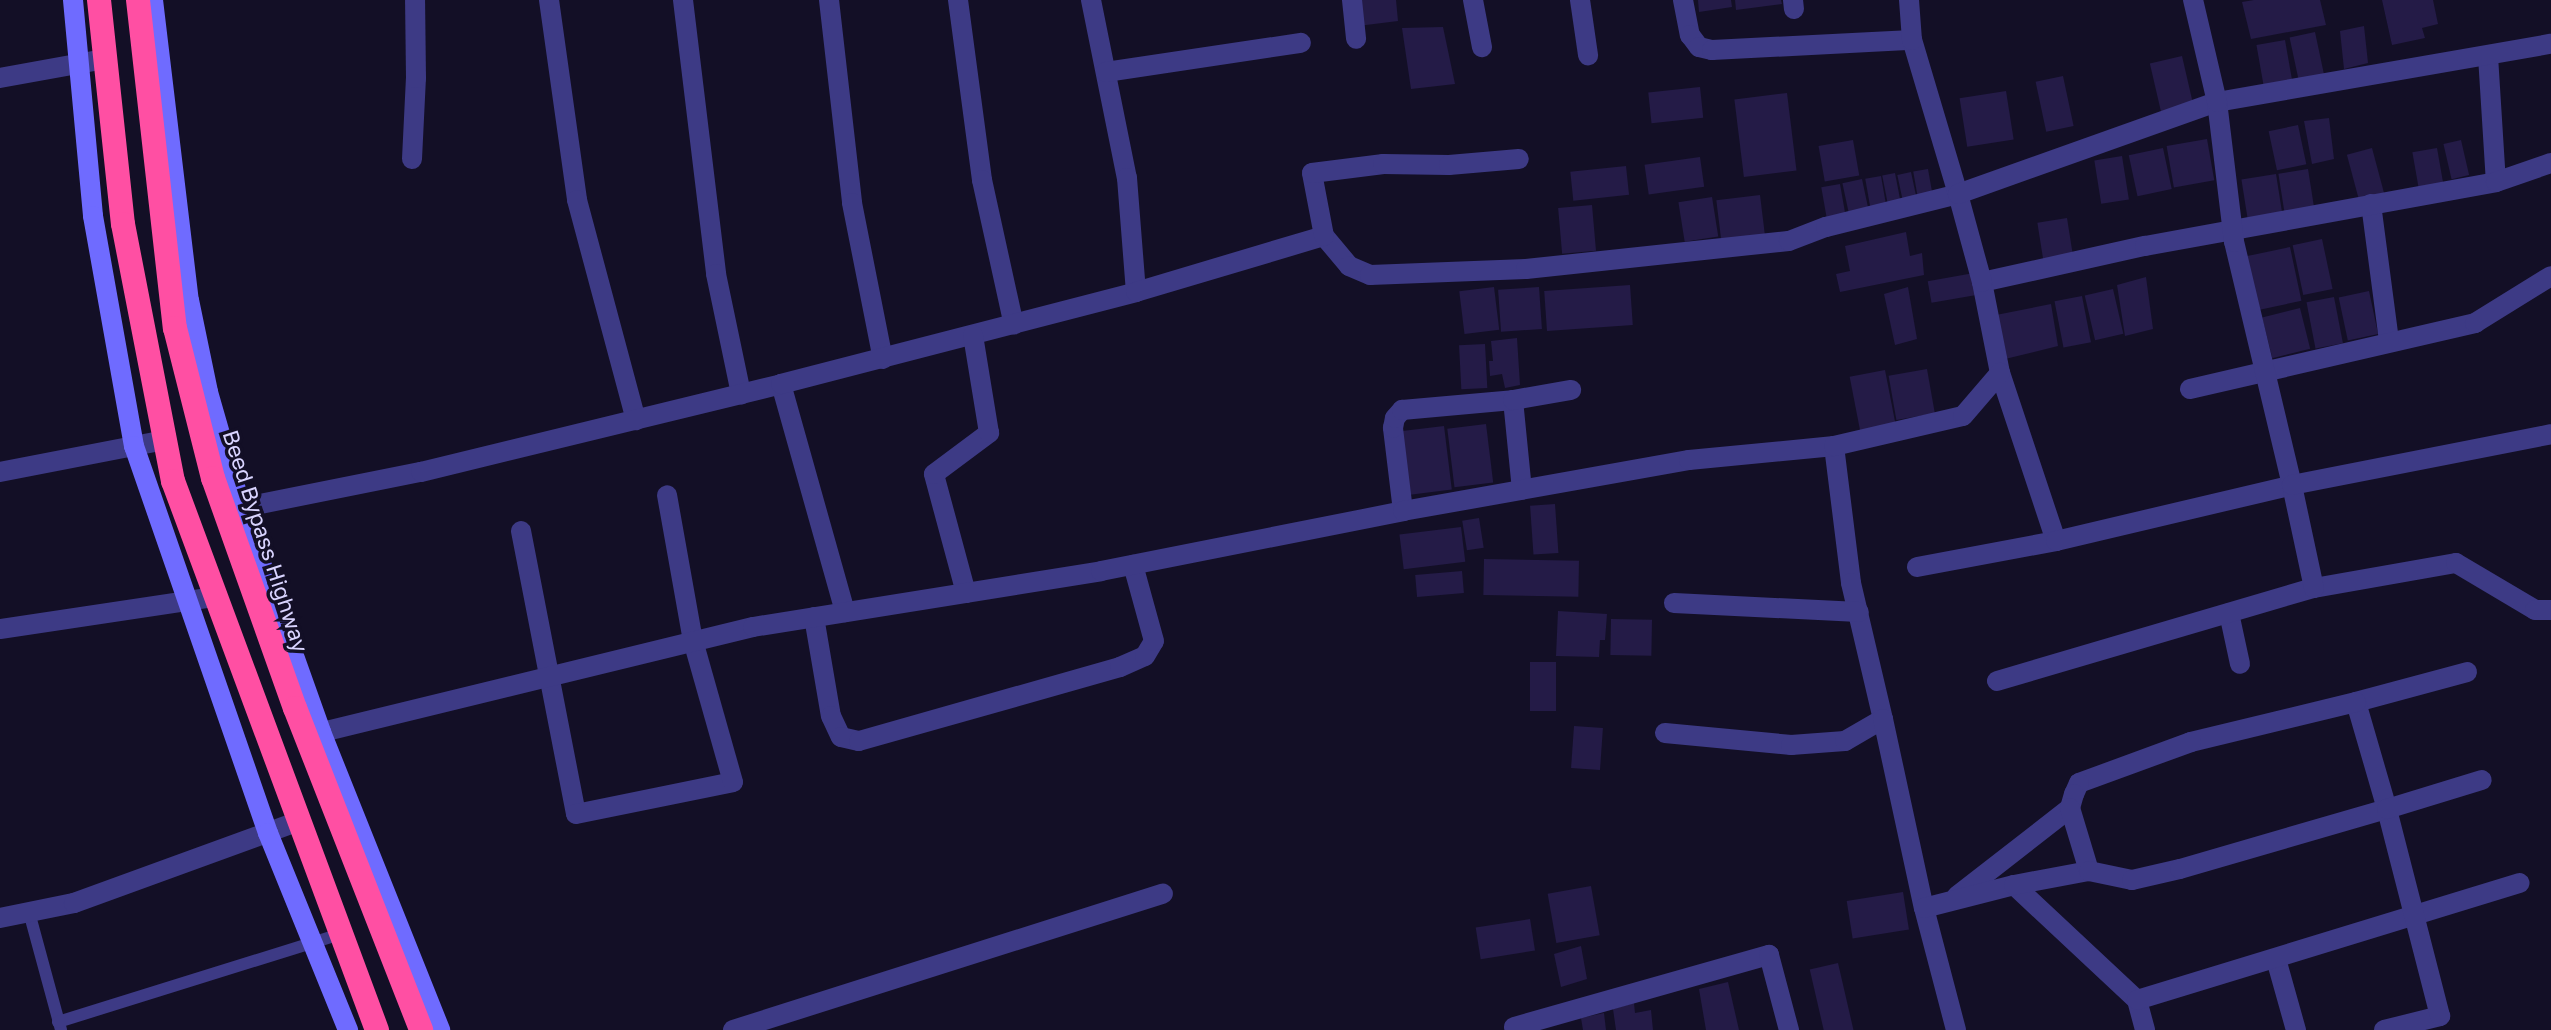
<!DOCTYPE html>
<style>
body{margin:0}
#map{position:relative;width:2551px;height:1030px;overflow:hidden;background:#130f26;font-family:"Golos Text",sans-serif}
div>[style]{position:absolute}
[style*='--x']{left:calc(var(--x)*1px);top:calc(var(--y)*1px);width:calc(var(--w)*1px);rotate:calc(var(--a)*1deg)}
.building>*{inset:0;background:#241b47;transform-origin:0 0}
.lane>*{height:12px;margin:-6px;padding:0 6px;transform-origin:6px;border-radius:6px;background:#3d3a85}
.street>*{height:20px;margin:-10px;padding:0 10px;transform-origin:10px;border-radius:10px;background:#3d3a85}
.secondary>*{height:20px;margin:-10px;padding:0 10px;transform-origin:10px;border-radius:10px;background:#6f6bff}
.highway>*{height:24px;margin:-12px;padding:0 12px;transform-origin:12px;border-radius:12px;background:#ff4fa3}
span{translate:-50% -50%;white-space:nowrap;text-align:center;line-height:1.15;-webkit-text-stroke:7px #130f26;paint-order:stroke}
.street-label{font-size:22px;color:#d9d4ff}
</style>
<div id="map">
<div class="building">
<div style="clip-path:polygon(1354px 0,1396px 0,1398px 21px,1358px 26px)"></div>
<div style="clip-path:polygon(1698px 0,1731px 0,1732px 7px,1699px 12px)"></div>
<div style="clip-path:polygon(1735px 0,1781px 0,1782px 4px,1736px 10px)"></div>
<div style="clip-path:polygon(2254px 0,2320px 0,2326px 25px,2251px 39px,2242px 2px)"></div>
<div style="clip-path:polygon(2382px 0,2433px 0,2438px 24px,2422px 28px,2425px 38px,2392px 45px)"></div>
<div style="clip-path:polygon(2364px 26px,2368px 63px,2344px 69px,2340px 31px)"></div>
<div style="clip-path:polygon(1443px 27px,1455px 84px,1411px 89px,1402px 28px)"></div>
<div style="left:2315px;top:32px;width:49px;height:26px;rotate:78deg"></div>
<div style="left:2285px;top:40px;width:47px;height:29px;rotate:80deg"></div>
<div style="left:2182px;top:56px;width:51px;height:33px;rotate:77deg"></div>
<div style="left:2063px;top:76px;width:51px;height:28px;rotate:78deg"></div>
<div style="left:1700px;top:87px;width:31px;height:52px;rotate:84deg"></div>
<div style="left:2006px;top:91px;width:49px;height:47px;rotate:81deg"></div>
<div style="left:1787px;top:93px;width:78px;height:53px;rotate:83deg"></div>
<div style="clip-path:polygon(2329px 118px,2334px 159px,2312px 164px,2304px 121px)"></div>
<div style="left:2298px;top:125px;width:40px;height:30px;rotate:78deg"></div>
<div style="left:2207px;top:139px;width:42px;height:41px;rotate:80deg"></div>
<div style="left:1853px;top:140px;width:36px;height:35px;rotate:80deg"></div>
<div style="left:2461px;top:140px;width:36px;height:18px;rotate:77deg"></div>
<div style="left:2163px;top:148px;width:42px;height:35px;rotate:78deg"></div>
<div style="left:2372px;top:148px;width:53px;height:26px;rotate:75deg"></div>
<div style="left:2437px;top:148px;width:40px;height:25px;rotate:80deg"></div>
<div style="left:2122px;top:156px;width:44px;height:28px;rotate:81deg"></div>
<div style="left:1700px;top:157px;width:30px;height:56px;rotate:82deg"></div>
<div style="left:1626px;top:166px;width:29px;height:56px;rotate:84deg"></div>
<div style="left:1928px;top:169px;width:28px;height:15px;rotate:80deg"></div>
<div style="left:2308px;top:169px;width:44px;height:30px;rotate:81deg"></div>
<div style="left:1911px;top:172px;width:30px;height:14px;rotate:78deg"></div>
<div style="left:1895px;top:173px;width:33px;height:13px;rotate:79deg"></div>
<div style="left:2276px;top:174px;width:45px;height:35px;rotate:81deg"></div>
<div style="left:1881px;top:176px;width:34px;height:16px;rotate:80deg"></div>
<div style="left:1862px;top:179px;width:35px;height:20px;rotate:78deg"></div>
<div style="left:1840px;top:184px;width:36px;height:19px;rotate:80deg"></div>
<div style="left:1760px;top:195px;width:40px;height:44px;rotate:83deg"></div>
<div style="left:1712px;top:197px;width:40px;height:34px;rotate:81deg"></div>
<div style="left:1592px;top:205px;width:46px;height:34px;rotate:85deg"></div>
<div style="left:2067px;top:218px;width:39px;height:30px;rotate:81deg"></div>
<div style="clip-path:polygon(1906px 232px,1910px 256px,1922px 253px,1924px 275px,1840px 292px,1836px 274px,1850px 271px,1845px 246px)"></div>
<div style="left:2322px;top:239px;width:51px;height:30px;rotate:78deg"></div>
<div style="left:2290px;top:247px;width:55px;height:45px;rotate:78deg"></div>
<div style="left:1974px;top:273px;width:22px;height:47px;rotate:80deg"></div>
<div style="clip-path:polygon(2146px 277px,2153px 329px,2125px 336px,2117px 285px)"></div>
<div style="left:1630px;top:285px;width:40px;height:86px;rotate:86deg"></div>
<div style="left:1494px;top:287px;width:43px;height:35px;rotate:83deg"></div>
<div style="left:1539px;top:287px;width:42px;height:41px;rotate:86deg"></div>
<div style="clip-path:polygon(1908px 287px,1917px 339px,1895px 345px,1884px 294px)"></div>
<div style="left:2113px;top:289px;width:46px;height:29px;rotate:77deg"></div>
<div style="left:2369px;top:291px;width:44px;height:31px;rotate:78deg"></div>
<div style="left:2082px;top:296px;width:47px;height:28px;rotate:79deg"></div>
<div style="left:2334px;top:297px;width:47px;height:28px;rotate:79deg"></div>
<div style="clip-path:polygon(2051px 304px,2058px 346px,2001px 360px,1996px 315px)"></div>
<div style="left:2300px;top:308px;width:42px;height:39px;rotate:76deg"></div>
<div style="clip-path:polygon(1517px 338px,1520px 385px,1505px 388px,1502px 374px,1490px 376px,1489px 361px,1493px 361px,1491px 341px)"></div>
<div style="left:1485px;top:344px;width:44px;height:26px;rotate:87deg"></div>
<div style="left:1927px;top:369px;width:45px;height:39px;rotate:80deg"></div>
<div style="left:1885px;top:370px;width:56px;height:36px;rotate:79deg"></div>
<div style="left:1486px;top:424px;width:59px;height:39px;rotate:83deg"></div>
<div style="left:1444px;top:426px;width:64px;height:42px;rotate:83deg"></div>
<div style="left:1555px;top:504px;width:49px;height:25px;rotate:86deg"></div>
<div style="left:1479px;top:518px;width:30px;height:17px;rotate:81deg"></div>
<div style="left:1461px;top:527px;width:35px;height:62px;rotate:83deg"></div>
<div style="left:1484px;top:559px;width:95px;height:36px;rotate:1deg"></div>
<div style="left:1462px;top:571px;width:22px;height:47px;rotate:85deg"></div>
<div style="clip-path:polygon(1558px 611px,1607px 614px,1605px 640px,1600px 640px,1599px 657px,1556px 656px)"></div>
<div style="left:1611px;top:619px;width:41px;height:36px;rotate:1deg"></div>
<div style="left:1530px;top:662px;width:26px;height:49px"></div>
<div style="left:1574px;top:726px;width:29px;height:42px;rotate:4deg"></div>
<div style="left:1591px;top:886px;width:50px;height:44px;rotate:80deg"></div>
<div style="left:1903px;top:892px;width:38px;height:57px;rotate:81deg"></div>
<div style="left:1530px;top:919px;width:32px;height:55px;rotate:81deg"></div>
<div style="clip-path:polygon(1581px 946px,1587px 979px,1561px 987px,1554px 954px)"></div>
<div style="left:1838px;top:963px;width:69px;height:29px;rotate:77deg"></div>
<div style="clip-path:polygon(1728px 982px,1739px 1030px,1706px 1030px,1699px 989px)"></div>
<div style="clip-path:polygon(1634px 1003px,1635px 1013px,1651px 1010px,1653px 1030px,1616px 1030px,1613px 1009px)"></div>
<div style="clip-path:polygon(1604px 1013px,1606px 1030px,1583px 1030px,1581px 1018px)"></div>
</div>
<div class="lane">
<div style="--x:29;--y:912;--w:122;--a:74.8"></div>
<div style="--x:58;--y:1022;--w:295;--a:-17.3"></div>
</div>
<div class="street">
<div style="--x:549;--y:0;--w:202;--a:82"></div>
<div style="--x:577;--y:200;--w:228;--a:75"></div>
<div style="--x:683;--y:0;--w:276;--a:83.1"></div>
<div style="--x:716;--y:274;--w:123;--a:78.2"></div>
<div style="--x:829;--y:0;--w:204;--a:83.5"></div>
<div style="--x:852;--y:203;--w:159;--a:78.8"></div>
<div style="--x:958;--y:0;--w:182;--a:82.4"></div>
<div style="--x:982;--y:180;--w:148;--a:77.6"></div>
<div style="--x:1091;--y:0;--w:182;--a:78.6"></div>
<div style="--x:1127;--y:178;--w:114;--a:85.5"></div>
<div style="--x:1352;--y:0;--w:39;--a:84"></div>
<div style="--x:1473;--y:0;--w:48;--a:79.2"></div>
<div style="--x:1580;--y:0;--w:56;--a:81.7"></div>
<div style="--x:1683;--y:0;--w:36;--a:79"></div>
<div style="--x:1690;--y:35;--w:15;--a:53"></div>
<div style="--x:1699;--y:47;--w:13;--a:13"></div>
<div style="--x:1712;--y:50;--w:200;--a:-2.9"></div>
<div style="--x:1793;--y:0;--w:9;--a:84"></div>
<div style="--x:2488;--y:56;--w:126;--a:86.4"></div>
<div style="--x:1106;--y:72;--w:197;--a:-8.5"></div>
<div style="--x:0;--y:78;--w:107;--a:-10.3"></div>
<div style="--x:412;--y:159;--w:81;--a:-87.2"></div>
<div style="--x:416;--y:78;--w:78;--a:-90.7"></div>
<div style="--x:2371;--y:204;--w:138;--a:82.5"></div>
<div style="--x:1324;--y:236;--w:39;--a:50"></div>
<div style="--x:1349;--y:266;--w:23;--a:23"></div>
<div style="--x:1370;--y:275;--w:156;--a:-2.2"></div>
<div style="--x:1526;--y:269;--w:264;--a:-6.1"></div>
<div style="--x:1789;--y:241;--w:40;--a:-21"></div>
<div style="--x:1826;--y:227;--w:136;--a:-14"></div>
<div style="--x:1958;--y:194;--w:161;--a:-106.6"></div>
<div style="--x:1912;--y:40;--w:40;--a:-94.3"></div>
<div style="--x:1982;--y:282;--w:167;--a:-12.5"></div>
<div style="--x:2145;--y:246;--w:357;--a:-10.3"></div>
<div style="--x:2496;--y:182;--w:58;--a:-19.1"></div>
<div style="--x:781;--y:384;--w:237;--a:74.3"></div>
<div style="--x:2190;--y:389;--w:293;--a:-13"></div>
<div style="--x:2475;--y:323;--w:89;--a:-31.7"></div>
<div style="--x:1513;--y:400;--w:90;--a:84.3"></div>
<div style="--x:1834;--y:446;--w:138;--a:82.9"></div>
<div style="--x:1851;--y:583;--w:140;--a:76.8"></div>
<div style="--x:0;--y:472;--w:168;--a:-11"></div>
<div style="--x:225;--y:511;--w:200;--a:-11.3"></div>
<div style="--x:421;--y:472;--w:371;--a:-13.7"></div>
<div style="--x:781;--y:384;--w:367;--a:-14.5"></div>
<div style="--x:1136;--y:292;--w:196;--a:-16.6"></div>
<div style="--x:1324;--y:236;--w:64;--a:-100.8"></div>
<div style="--x:1312;--y:173;--w:72;--a:-7.2"></div>
<div style="--x:1383;--y:164;--w:66;--a:0.9"></div>
<div style="--x:1449;--y:165;--w:70;--a:-4.9"></div>
<div style="--x:1403;--y:511;--w:84;--a:-96.9"></div>
<div style="--x:1393;--y:428;--w:10;--a:-79"></div>
<div style="--x:1395;--y:418;--w:11;--a:-49"></div>
<div style="--x:1402;--y:410;--w:111;--a:-5.1"></div>
<div style="--x:1513;--y:400;--w:59;--a:-9.8"></div>
<div style="--x:521;--y:531;--w:288;--a:79"></div>
<div style="--x:576;--y:814;--w:160;--a:-11.5"></div>
<div style="--x:733;--y:782;--w:147;--a:-105.8"></div>
<div style="--x:693;--y:641;--w:148;--a:-100.1"></div>
<div style="--x:2056;--y:541;--w:177;--a:-108.4"></div>
<div style="--x:2000;--y:373;--w:93;--a:-101.2"></div>
<div style="--x:1982;--y:282;--w:91;--a:-105.3"></div>
<div style="--x:1958;--y:194;--w:275;--a:-19.6"></div>
<div style="--x:2217;--y:102;--w:339;--a:-9.9"></div>
<div style="--x:1917;--y:567;--w:141;--a:-10.6"></div>
<div style="--x:2056;--y:541;--w:243;--a:-13.3"></div>
<div style="--x:2292;--y:485;--w:250;--a:-103.4"></div>
<div style="--x:2234;--y:242;--w:141;--a:-96.9"></div>
<div style="--x:2217;--y:102;--w:105;--a:-103.2"></div>
<div style="--x:2314;--y:588;--w:144;--a:-10"></div>
<div style="--x:2456;--y:563;--w:92;--a:30.7"></div>
<div style="--x:2535;--y:610;--w:16;--a:0"></div>
<div style="--x:966;--y:593;--w:123;--a:-105.1"></div>
<div style="--x:934;--y:474;--w:69;--a:-36.7"></div>
<div style="--x:989;--y:433;--w:99;--a:-99.3"></div>
<div style="--x:1674;--y:603;--w:185;--a:2.8"></div>
<div style="--x:2229;--y:613;--w:52;--a:77.8"></div>
<div style="--x:814;--y:617;--w:100;--a:80.3"></div>
<div style="--x:831;--y:716;--w:23;--a:65"></div>
<div style="--x:841;--y:737;--w:18;--a:13"></div>
<div style="--x:859;--y:741;--w:271;--a:-15.8"></div>
<div style="--x:1120;--y:667;--w:27;--a:-24"></div>
<div style="--x:1145;--y:656;--w:17;--a:-59"></div>
<div style="--x:1154;--y:641;--w:79;--a:-105.4"></div>
<div style="--x:0;--y:629;--w:217;--a:-8.5"></div>
<div style="--x:1997;--y:681;--w:330;--a:-16.4"></div>
<div style="--x:2314;--y:588;--w:105;--a:-102.1"></div>
<div style="--x:2292;--y:485;--w:264;--a:-11.1"></div>
<div style="--x:2356;--y:702;--w:115;--a:-15.1"></div>
<div style="--x:1665;--y:733;--w:127;--a:5.4"></div>
<div style="--x:1791;--y:745;--w:54;--a:-4.2"></div>
<div style="--x:1845;--y:741;--w:44;--a:-30.1"></div>
<div style="--x:1883;--y:719;--w:193;--a:77.8"></div>
<div style="--x:1924;--y:908;--w:126;--a:75.3"></div>
<div style="--x:306;--y:736;--w:460;--a:-13.7"></div>
<div style="--x:753;--y:627;--w:352;--a:-9.1"></div>
<div style="--x:1101;--y:571;--w:308;--a:-11.2"></div>
<div style="--x:1403;--y:511;--w:291;--a:-10.1"></div>
<div style="--x:1689;--y:460;--w:146;--a:-5.5"></div>
<div style="--x:1834;--y:446;--w:132;--a:-13.1"></div>
<div style="--x:1963;--y:416;--w:57;--a:-49.3"></div>
<div style="--x:2014;--y:885;--w:168;--a:43.1"></div>
<div style="--x:2137;--y:1000;--w:31;--a:75"></div>
<div style="--x:1957;--y:896;--w:143;--a:-37.9"></div>
<div style="--x:1924;--y:908;--w:93;--a:-14.3"></div>
<div style="--x:2014;--y:885;--w:76;--a:-10.6"></div>
<div style="--x:0;--y:918;--w:76;--a:-11.5"></div>
<div style="--x:74;--y:903;--w:237;--a:-20"></div>
<div style="--x:2276;--y:959;--w:74;--a:74.3"></div>
<div style="--x:2137;--y:1000;--w:400;--a:-17"></div>
<div style="--x:1514;--y:1027;--w:265;--a:-15.8"></div>
<div style="--x:1769;--y:955;--w:78;--a:75.1"></div>
<div style="--x:733;--y:1030;--w:451;--a:-17.6"></div>
<div style="--x:2384;--y:1030;--w:58;--a:-14"></div>
<div style="--x:2440;--y:1016;--w:214;--a:-104.4"></div>
<div style="--x:2387;--y:809;--w:111;--a:-106.2"></div>
<div style="--x:2356;--y:702;--w:170;--a:166.4"></div>
<div style="--x:2191;--y:742;--w:119;--a:159.9"></div>
<div style="--x:2079;--y:783;--w:12;--a:114"></div>
<div style="--x:2074;--y:794;--w:15;--a:106"></div>
<div style="--x:2070;--y:808;--w:66;--a:73.2"></div>
<div style="--x:2089;--y:871;--w:44;--a:11.8"></div>
<div style="--x:2132;--y:880;--w:49;--a:-12.9"></div>
<div style="--x:2180;--y:869;--w:216;--a:-16.2"></div>
<div style="--x:2387;--y:809;--w:99;--a:-17"></div>
</div>
<div class="secondary">
<div style="--x:73;--y:0;--w:217;--a:84.7"></div>
<div style="--x:93;--y:216;--w:234;--a:79.9"></div>
<div style="--x:134;--y:446;--w:410;--a:70.9"></div>
<div style="--x:268;--y:833;--w:213;--a:67.9"></div>
<div style="--x:153;--y:0;--w:302;--a:83.2"></div>
<div style="--x:189;--y:300;--w:94;--a:78.3"></div>
<div style="--x:208;--y:392;--w:120;--a:74"></div>
<div style="--x:241;--y:507;--w:239;--a:70.4"></div>
<div style="--x:321;--y:732;--w:321;--a:68.2"></div>
</div>
<div class="highway">
<div style="--x:99;--y:0;--w:225;--a:83.9"></div>
<div style="--x:123;--y:224;--w:262;--a:79"></div>
<div style="--x:173;--y:481;--w:586;--a:69.62"></div>
<div style="--x:138;--y:0;--w:330;--a:83.6"></div>
<div style="--x:175;--y:328;--w:155;--a:75.8"></div>
<div style="--x:213;--y:478;--w:244;--a:70.4"></div>
<div style="--x:295;--y:708;--w:346;--a:68.6"></div>
</div>
<div class="street-label">
<span style="left:266px;top:541px;rotate:72deg">Beed Bypass Highway</span>
</div>
</div>
